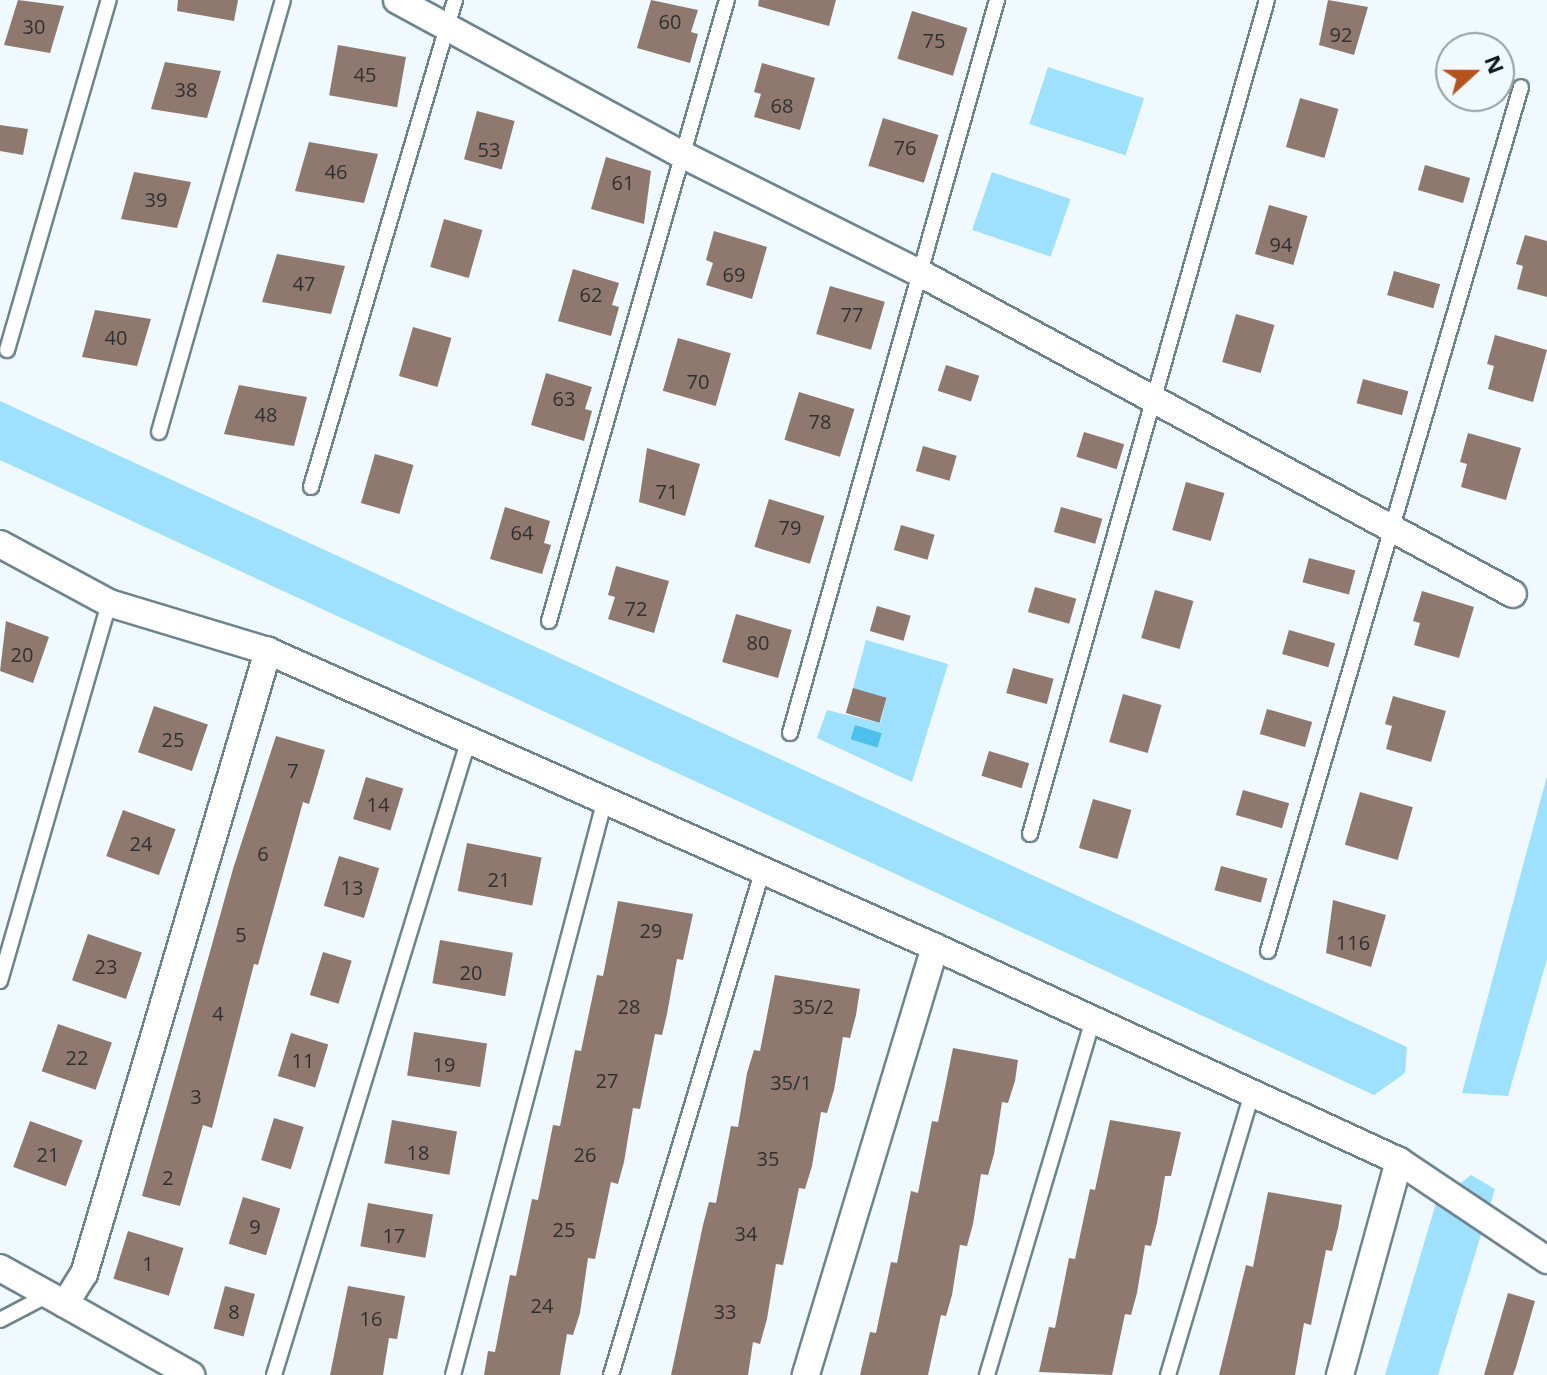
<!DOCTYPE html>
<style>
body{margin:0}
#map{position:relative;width:1547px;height:1375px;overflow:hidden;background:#eff9fe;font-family:"Open Sans",sans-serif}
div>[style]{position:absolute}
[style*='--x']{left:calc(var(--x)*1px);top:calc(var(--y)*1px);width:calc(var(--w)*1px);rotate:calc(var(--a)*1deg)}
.green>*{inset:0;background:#9de1fe;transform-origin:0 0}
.water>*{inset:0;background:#4cc1ed;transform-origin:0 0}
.building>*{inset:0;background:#8f796f;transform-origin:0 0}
.roads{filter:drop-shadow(2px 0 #6d848e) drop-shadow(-2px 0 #6d848e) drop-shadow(0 2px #6d848e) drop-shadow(0 -2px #6d848e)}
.service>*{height:14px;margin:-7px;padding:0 7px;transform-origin:7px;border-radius:7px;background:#fff}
.minor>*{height:26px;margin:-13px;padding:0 13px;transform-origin:13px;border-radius:13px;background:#fff}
span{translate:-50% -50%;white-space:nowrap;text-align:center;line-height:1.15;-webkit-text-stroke:8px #eff9fe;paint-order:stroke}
.number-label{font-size:20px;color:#2f3030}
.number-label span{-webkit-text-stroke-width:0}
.north{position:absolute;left:1435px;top:32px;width:80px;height:80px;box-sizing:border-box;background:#eff9fe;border:2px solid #959fa3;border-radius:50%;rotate:69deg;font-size:22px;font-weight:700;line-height:32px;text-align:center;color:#0f181b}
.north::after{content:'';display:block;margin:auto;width:28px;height:36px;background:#b6531b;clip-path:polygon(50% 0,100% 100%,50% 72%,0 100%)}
</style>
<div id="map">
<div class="green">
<div style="left:1048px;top:67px;width:101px;height:60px;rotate:18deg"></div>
<div style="left:992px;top:172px;width:83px;height:61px;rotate:19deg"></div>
<div style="clip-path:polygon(0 401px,1407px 1047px,1405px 1073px,1374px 1095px,0 460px)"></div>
<div style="clip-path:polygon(866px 640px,948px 664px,912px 782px,817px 738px,827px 710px,880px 723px,887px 698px,853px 688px)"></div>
<div style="clip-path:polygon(1547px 776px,1547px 959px,1508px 1096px,1462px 1093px)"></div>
<div style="clip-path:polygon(1471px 1175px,1495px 1189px,1438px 1375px,1385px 1375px,1436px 1203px)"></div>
</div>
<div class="water">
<div style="left:855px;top:725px;width:28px;height:15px;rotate:17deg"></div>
</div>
<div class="building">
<div style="clip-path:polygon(18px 0,64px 6px,50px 53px,4px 45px)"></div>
<div style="clip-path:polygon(178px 0,238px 0,234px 21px,177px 11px)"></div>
<div style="clip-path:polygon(651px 0,698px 10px,691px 32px,698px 34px,690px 63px,637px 48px)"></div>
<div style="clip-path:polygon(759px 0,836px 0,829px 26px,758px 6px)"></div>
<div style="clip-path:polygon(1328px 0,1368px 7px,1354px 55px,1319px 45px)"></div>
<div style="left:912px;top:11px;width:58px;height:50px;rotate:17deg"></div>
<div style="left:338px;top:45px;width:69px;height:51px;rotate:10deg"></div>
<div style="clip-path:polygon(165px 62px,221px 71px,207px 118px,151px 109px)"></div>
<div style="clip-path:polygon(762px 63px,815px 78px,800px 130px,754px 117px,761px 94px,754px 92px)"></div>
<div style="left:1300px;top:98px;width:40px;height:51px;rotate:16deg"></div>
<div style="left:477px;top:111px;width:39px;height:50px;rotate:15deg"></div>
<div style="left:883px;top:118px;width:58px;height:50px;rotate:17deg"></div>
<div style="clip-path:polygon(0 125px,28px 129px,23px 155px,0 151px)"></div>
<div style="clip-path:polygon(309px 142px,378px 154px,364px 203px,295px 191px)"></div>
<div style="clip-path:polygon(606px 157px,651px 171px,644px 224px,591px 209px)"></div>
<div style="left:1425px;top:165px;width:47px;height:26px;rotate:16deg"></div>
<div style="clip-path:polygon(134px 172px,191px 182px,177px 228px,121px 219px)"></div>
<div style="left:1269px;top:205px;width:40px;height:51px;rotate:16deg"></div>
<div style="left:444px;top:219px;width:40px;height:50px;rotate:16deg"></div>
<div style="clip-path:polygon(714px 231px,767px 247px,752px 299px,706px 285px,713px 263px,706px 260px)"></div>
<div style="clip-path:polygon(1525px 235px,1547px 241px,1547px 297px,1517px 289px,1523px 266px,1516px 264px)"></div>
<div style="clip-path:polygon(277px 254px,345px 266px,331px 314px,262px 302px)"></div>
<div style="clip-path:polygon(573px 269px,619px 283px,612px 305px,619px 307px,611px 336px,558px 321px)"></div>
<div style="left:1394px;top:271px;width:48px;height:25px;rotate:16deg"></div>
<div style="left:830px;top:286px;width:57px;height:50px;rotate:16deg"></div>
<div style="clip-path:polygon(95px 310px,151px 319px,137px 366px,82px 357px)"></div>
<div style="left:1236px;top:314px;width:40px;height:50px;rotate:16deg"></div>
<div style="left:413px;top:327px;width:40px;height:51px;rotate:16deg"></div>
<div style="clip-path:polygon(1495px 335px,1547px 350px,1533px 402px,1488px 389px,1494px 366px,1487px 364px)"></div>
<div style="left:678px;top:338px;width:55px;height:55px;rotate:16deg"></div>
<div style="left:946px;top:365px;width:35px;height:27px;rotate:18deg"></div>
<div style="clip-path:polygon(546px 373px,592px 387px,585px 409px,592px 411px,584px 441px,531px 425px)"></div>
<div style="left:1363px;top:379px;width:47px;height:25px;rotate:15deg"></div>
<div style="clip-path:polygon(239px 385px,307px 397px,294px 446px,224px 434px)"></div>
<div style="left:799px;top:392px;width:58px;height:50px;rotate:17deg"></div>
<div style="left:1084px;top:432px;width:42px;height:26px;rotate:17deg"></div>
<div style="clip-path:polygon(1468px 433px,1521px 448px,1506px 500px,1461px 487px,1467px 464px,1460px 462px)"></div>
<div style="left:923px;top:446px;width:35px;height:26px;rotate:16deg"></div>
<div style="clip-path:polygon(647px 448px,700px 464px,685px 516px,639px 502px)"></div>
<div style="left:375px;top:454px;width:40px;height:51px;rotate:16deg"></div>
<div style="left:1186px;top:482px;width:40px;height:50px;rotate:16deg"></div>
<div style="left:769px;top:499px;width:58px;height:50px;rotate:17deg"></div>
<div style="clip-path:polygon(505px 507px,550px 521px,544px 543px,551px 545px,542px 574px,490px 559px)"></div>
<div style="left:1061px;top:507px;width:43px;height:26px;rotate:16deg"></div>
<div style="left:901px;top:525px;width:35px;height:26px;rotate:16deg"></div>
<div style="left:1309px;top:558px;width:48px;height:25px;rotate:15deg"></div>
<div style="clip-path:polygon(616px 566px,669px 581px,654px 633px,608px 619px,615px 597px,608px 595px)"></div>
<div style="left:1035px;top:587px;width:43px;height:26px;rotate:16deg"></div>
<div style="left:1155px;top:590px;width:40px;height:50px;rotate:16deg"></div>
<div style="clip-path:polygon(1422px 591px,1474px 607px,1459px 658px,1414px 645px,1420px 623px,1413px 621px)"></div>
<div style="left:877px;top:606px;width:35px;height:26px;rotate:16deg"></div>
<div style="left:736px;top:614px;width:58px;height:50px;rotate:16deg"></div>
<div style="clip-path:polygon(6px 621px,49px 637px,33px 683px,0 671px)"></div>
<div style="left:1289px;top:630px;width:48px;height:25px;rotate:16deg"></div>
<div style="left:1013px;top:668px;width:42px;height:26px;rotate:15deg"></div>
<div style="left:853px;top:688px;width:35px;height:26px;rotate:16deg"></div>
<div style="left:1123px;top:694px;width:40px;height:50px;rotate:16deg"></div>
<div style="clip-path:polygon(1393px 696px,1446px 711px,1431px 762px,1386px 749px,1392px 726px,1385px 724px)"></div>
<div style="left:154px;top:706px;width:57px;height:49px;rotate:19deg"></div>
<div style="left:1267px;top:709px;width:47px;height:26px;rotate:16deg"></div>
<div style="clip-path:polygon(276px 736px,325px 750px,309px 804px,303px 802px,258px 965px,254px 964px,212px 1128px,203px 1125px,180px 1206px,142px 1196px,233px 869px)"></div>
<div style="left:989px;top:751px;width:42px;height:26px;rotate:17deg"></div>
<div style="left:366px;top:777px;width:39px;height:44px;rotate:17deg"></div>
<div style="left:1243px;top:790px;width:48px;height:26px;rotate:16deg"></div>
<div style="left:1360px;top:792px;width:55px;height:55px;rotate:16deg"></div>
<div style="left:1093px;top:799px;width:40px;height:51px;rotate:16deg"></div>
<div style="left:123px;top:810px;width:56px;height:49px;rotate:20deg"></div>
<div style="left:467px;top:843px;width:76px;height:49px;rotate:11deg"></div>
<div style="left:339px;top:856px;width:42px;height:52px;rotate:17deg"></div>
<div style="left:1221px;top:866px;width:48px;height:25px;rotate:15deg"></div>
<div style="clip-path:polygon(1333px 900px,1386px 915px,1371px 967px,1326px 953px)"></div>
<div style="clip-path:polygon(618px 901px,693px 914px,683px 960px,677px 959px,667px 1014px,662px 1035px,655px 1034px,640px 1109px,633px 1108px,624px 1162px,618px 1184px,611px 1182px,595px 1259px,588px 1258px,580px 1313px,573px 1335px,567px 1334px,560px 1375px,484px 1375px,488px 1351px,495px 1352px,510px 1275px,516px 1276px,532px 1199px,538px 1200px,553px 1125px,560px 1126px,575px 1050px,581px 1051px,597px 975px,603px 976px)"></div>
<div style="left:88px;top:934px;width:57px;height:49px;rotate:19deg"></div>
<div style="left:440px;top:940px;width:74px;height:44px;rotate:10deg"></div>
<div style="left:323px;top:952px;width:30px;height:45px;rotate:17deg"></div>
<div style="clip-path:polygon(775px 975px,860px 989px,856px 1015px,850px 1038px,843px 1037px,834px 1090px,827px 1113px,821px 1112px,812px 1166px,805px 1189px,799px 1188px,783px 1265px,776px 1264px,767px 1319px,760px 1344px,753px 1342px,748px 1375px,671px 1375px,703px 1225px,709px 1202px,716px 1203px,731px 1126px,738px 1127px,747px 1073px,754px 1050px,760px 1051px)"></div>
<div style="left:58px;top:1024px;width:57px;height:50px;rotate:19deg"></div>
<div style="left:414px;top:1032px;width:74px;height:44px;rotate:9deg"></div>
<div style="left:291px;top:1033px;width:39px;height:45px;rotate:17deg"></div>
<div style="clip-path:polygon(953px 1048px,1018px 1060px,1015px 1081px,1008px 1103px,1002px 1102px,994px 1154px,988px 1175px,981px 1174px,973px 1224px,967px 1246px,960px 1245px,952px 1295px,946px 1316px,941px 1315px,928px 1375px,860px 1375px,870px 1332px,876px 1333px,891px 1262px,897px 1263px,911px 1191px,918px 1193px,932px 1121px,938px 1122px)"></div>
<div style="left:274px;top:1118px;width:31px;height:44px;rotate:17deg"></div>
<div style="left:392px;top:1120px;width:66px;height:44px;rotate:10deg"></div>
<div style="clip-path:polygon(1110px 1120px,1181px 1132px,1171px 1176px,1165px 1176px,1157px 1223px,1151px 1246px,1145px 1245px,1137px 1293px,1131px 1315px,1125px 1314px,1112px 1375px,1039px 1372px,1049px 1327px,1055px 1328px,1069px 1258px,1075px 1259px,1090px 1189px,1095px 1190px)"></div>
<div style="left:30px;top:1121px;width:56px;height:49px;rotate:20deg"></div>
<div style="clip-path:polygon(1268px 1192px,1342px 1205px,1338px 1228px,1332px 1251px,1326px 1250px,1311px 1325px,1304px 1323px,1295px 1375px,1219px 1375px,1246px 1265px,1253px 1267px)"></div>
<div style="left:243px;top:1197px;width:39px;height:49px;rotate:17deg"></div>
<div style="left:368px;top:1203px;width:66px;height:44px;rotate:10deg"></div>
<div style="left:128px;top:1231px;width:58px;height:50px;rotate:17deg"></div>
<div style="left:225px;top:1286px;width:31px;height:44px;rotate:15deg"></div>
<div style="clip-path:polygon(348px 1286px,405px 1296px,397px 1339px,389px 1338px,383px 1375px,330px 1375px)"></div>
<div style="clip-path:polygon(1508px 1293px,1535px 1301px,1516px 1367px,1513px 1375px,1484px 1375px)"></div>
</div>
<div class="roads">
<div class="service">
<div style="--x:7;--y:350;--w:365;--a:-73.8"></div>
<div style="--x:159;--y:432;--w:449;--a:-74"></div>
<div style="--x:311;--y:487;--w:508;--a:-73.53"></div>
<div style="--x:549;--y:621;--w:646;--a:-74.01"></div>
<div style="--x:790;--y:733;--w:762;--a:-74.23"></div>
<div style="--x:1030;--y:834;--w:867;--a:-74.14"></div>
<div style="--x:1268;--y:951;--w:900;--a:-73.68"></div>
<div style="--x:0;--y:981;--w:393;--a:-73.9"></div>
<div style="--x:0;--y:1320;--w:54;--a:-27.5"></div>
<div style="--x:274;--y:1375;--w:662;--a:-72.96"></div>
<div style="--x:453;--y:1375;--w:592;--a:-75.21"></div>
<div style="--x:611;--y:1375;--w:528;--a:-73.28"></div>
<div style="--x:987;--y:1375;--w:368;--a:-73.4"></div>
<div style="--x:1168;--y:1375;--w:294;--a:-73.4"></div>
</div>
<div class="minor">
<div style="--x:397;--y:0;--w:325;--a:28.5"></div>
<div style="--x:683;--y:155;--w:265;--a:26.5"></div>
<div style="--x:920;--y:273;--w:674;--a:28.43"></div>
<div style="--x:0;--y:544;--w:124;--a:28.4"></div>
<div style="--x:109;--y:603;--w:166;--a:16.8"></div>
<div style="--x:268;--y:651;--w:730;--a:23.93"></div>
<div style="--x:935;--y:947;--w:447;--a:106.8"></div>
<div style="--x:935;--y:947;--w:511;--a:24.76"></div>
<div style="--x:1399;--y:1161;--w:178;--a:33.8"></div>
<div style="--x:0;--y:1268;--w:74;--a:29"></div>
<div style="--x:65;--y:1304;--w:36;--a:-58"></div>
<div style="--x:84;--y:1274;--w:650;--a:-73.55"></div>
<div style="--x:65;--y:1304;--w:145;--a:29.4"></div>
<div style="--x:1340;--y:1375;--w:222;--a:-74.6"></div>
</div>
</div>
<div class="number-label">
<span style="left:670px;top:21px">60</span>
<span style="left:34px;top:26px">30</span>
<span style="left:1341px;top:34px">92</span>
<span style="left:934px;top:40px">75</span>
<span style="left:365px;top:74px">45</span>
<span style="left:186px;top:89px">38</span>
<span style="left:782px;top:105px">68</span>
<span style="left:905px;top:147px">76</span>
<span style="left:489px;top:149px">53</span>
<span style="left:336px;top:171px">46</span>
<span style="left:623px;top:182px">61</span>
<span style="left:156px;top:199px">39</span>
<span style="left:1281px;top:244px">94</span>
<span style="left:734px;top:274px">69</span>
<span style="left:304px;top:283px">47</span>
<span style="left:591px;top:294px">62</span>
<span style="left:852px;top:314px">77</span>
<span style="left:116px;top:337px">40</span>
<span style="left:698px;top:381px">70</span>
<span style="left:564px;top:398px">63</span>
<span style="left:266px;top:414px">48</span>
<span style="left:820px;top:421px">78</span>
<span style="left:667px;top:491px">71</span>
<span style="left:790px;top:527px">79</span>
<span style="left:522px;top:532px">64</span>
<span style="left:636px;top:608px">72</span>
<span style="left:758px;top:642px">80</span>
<span style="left:22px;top:654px">20</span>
<span style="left:173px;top:739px">25</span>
<span style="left:293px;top:770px">7</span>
<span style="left:378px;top:804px">14</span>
<span style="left:141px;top:843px">24</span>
<span style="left:263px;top:853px">6</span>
<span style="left:499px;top:879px">21</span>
<span style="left:352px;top:887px">13</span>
<span style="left:651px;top:930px">29</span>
<span style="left:241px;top:934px">5</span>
<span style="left:1353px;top:942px">116</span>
<span style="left:106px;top:966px">23</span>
<span style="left:471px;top:972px">20</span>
<span style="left:629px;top:1006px">28</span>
<span style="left:813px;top:1006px">35/2</span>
<span style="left:218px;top:1013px">4</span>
<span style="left:77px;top:1057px">22</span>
<span style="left:303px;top:1060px">11</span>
<span style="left:444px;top:1064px">19</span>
<span style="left:607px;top:1080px">27</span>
<span style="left:791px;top:1082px">35/1</span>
<span style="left:196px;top:1096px">3</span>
<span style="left:418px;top:1152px">18</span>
<span style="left:48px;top:1154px">21</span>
<span style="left:585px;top:1154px">26</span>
<span style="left:768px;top:1158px">35</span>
<span style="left:168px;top:1177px">2</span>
<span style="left:255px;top:1226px">9</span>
<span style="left:564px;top:1229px">25</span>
<span style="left:746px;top:1233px">34</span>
<span style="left:394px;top:1235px">17</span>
<span style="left:148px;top:1263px">1</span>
<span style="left:542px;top:1305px">24</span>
<span style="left:234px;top:1311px">8</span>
<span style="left:725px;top:1311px">33</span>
<span style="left:371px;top:1318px">16</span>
</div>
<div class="north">N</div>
</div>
